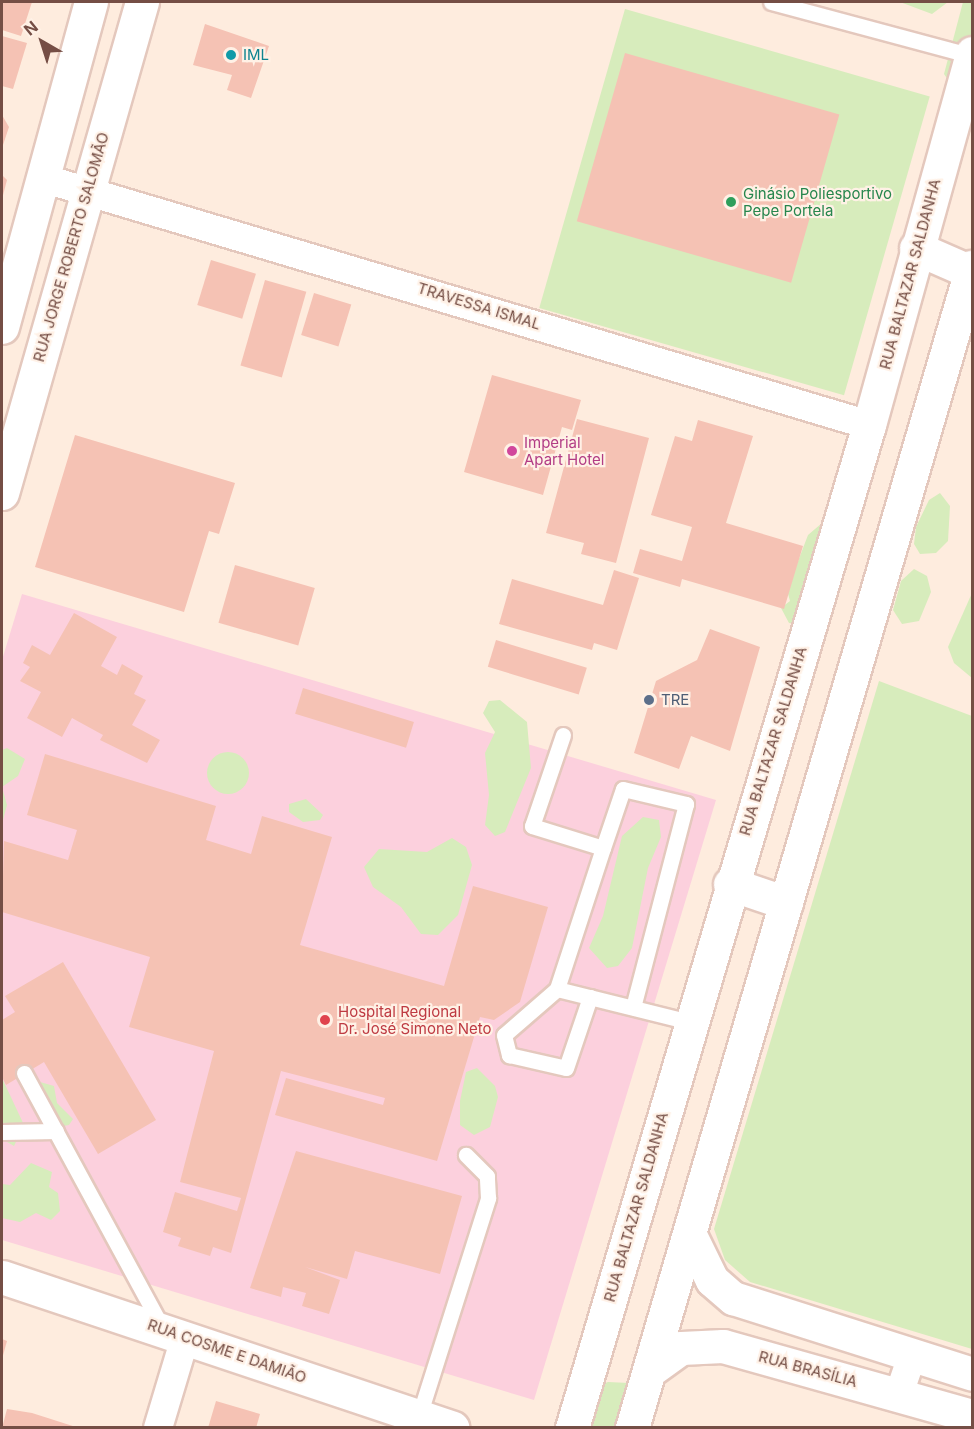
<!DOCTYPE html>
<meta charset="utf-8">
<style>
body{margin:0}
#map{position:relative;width:974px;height:1429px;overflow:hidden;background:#feecde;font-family:Inter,sans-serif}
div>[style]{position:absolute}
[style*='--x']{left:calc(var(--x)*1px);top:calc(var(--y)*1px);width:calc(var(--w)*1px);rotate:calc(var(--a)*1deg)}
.medical>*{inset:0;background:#fcd0dd}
.green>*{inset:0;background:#d7ecbc;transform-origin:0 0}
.round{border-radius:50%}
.building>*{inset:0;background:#f5c2b4;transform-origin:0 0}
.roads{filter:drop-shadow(2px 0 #e4c8bd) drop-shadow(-2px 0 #e4c8bd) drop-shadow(0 2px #e4c8bd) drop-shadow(0 -2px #e4c8bd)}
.lane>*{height:15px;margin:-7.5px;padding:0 7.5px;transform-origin:7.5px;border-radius:7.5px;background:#fff}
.street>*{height:28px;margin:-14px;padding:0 14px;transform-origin:14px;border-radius:14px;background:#fff}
.secondary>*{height:33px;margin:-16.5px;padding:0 16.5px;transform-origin:16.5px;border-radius:16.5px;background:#fff}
.dots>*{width:16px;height:16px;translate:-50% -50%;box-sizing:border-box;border:3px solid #fff1e6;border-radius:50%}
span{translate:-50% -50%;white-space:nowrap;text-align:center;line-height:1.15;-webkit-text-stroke:4.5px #fff1e6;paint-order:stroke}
.culture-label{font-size:15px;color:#0d838f}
.left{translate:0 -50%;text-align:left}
.leisure-label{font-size:15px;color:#27864d}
.street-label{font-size:15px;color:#754e45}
.hotel-label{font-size:15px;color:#b23c85}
.service-label{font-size:15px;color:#4e5e75}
.health-label{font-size:15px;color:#be3a42}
.frame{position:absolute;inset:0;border:3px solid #754e45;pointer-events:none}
.north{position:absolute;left:12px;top:12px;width:60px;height:60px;-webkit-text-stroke:4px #fff1e6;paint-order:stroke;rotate:321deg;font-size:16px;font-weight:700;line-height:24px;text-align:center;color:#754e45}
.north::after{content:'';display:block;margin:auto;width:21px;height:27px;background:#754e45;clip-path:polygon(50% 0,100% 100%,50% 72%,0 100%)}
</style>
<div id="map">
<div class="medical">
<div style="clip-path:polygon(22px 594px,716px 800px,534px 1400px,2px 1240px,2px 660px)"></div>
</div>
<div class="green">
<div style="clip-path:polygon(900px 2px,899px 2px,948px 2px,932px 14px)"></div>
<div style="clip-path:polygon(963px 2px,972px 2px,972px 98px,958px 94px,944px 74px)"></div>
<div style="left:625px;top:9px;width:317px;height:311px;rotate:16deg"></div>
<div style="clip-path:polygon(940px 493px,950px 506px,948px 541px,936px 553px,920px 554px,914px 544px,916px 527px,929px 500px)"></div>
<div style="clip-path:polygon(822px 523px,826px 532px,794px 624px,789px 623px,781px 608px,790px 601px,787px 590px,808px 535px)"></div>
<div style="clip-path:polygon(914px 569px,927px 576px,931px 592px,919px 621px,902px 624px,893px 610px,901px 581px)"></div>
<div style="clip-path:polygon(972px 593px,972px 678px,954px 663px,948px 647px)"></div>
<div style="clip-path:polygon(879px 681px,972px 716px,972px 1349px,750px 1282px,725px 1260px,714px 1229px)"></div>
<div style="clip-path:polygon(500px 700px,527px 722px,531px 768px,505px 832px,495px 836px,485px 825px,489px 795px,485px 753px,495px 732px,483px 713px,489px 701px)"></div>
<div style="clip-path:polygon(7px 748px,25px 759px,18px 776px,2px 787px,7px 805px,2px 824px,2px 750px)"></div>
<div class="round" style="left:207px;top:752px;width:42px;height:42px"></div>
<div style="clip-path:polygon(306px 799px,323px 815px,320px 820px,303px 822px,289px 812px,289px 804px)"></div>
<div style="clip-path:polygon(643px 817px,659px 820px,661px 837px,648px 868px,632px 948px,618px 966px,607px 968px,589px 948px,603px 916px,622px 836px)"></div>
<div style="clip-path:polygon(452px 838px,466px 847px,472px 865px,458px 915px,438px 935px,421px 934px,401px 907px,373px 887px,364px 867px,379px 849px,427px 852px)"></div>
<div style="clip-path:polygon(477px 1068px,495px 1086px,498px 1097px,490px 1127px,474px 1135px,460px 1125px,460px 1101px,466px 1072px)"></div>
<div style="clip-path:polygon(2px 1078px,24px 1125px,14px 1146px,2px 1139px)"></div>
<div style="clip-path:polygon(40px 1082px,54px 1086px,57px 1103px,73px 1119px,69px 1125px,58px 1127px,35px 1086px)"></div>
<div style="clip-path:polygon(31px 1163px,52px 1172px,49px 1187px,58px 1193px,60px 1211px,51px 1220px,36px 1213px,20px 1222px,2px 1218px,2px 1184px,10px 1185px)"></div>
<div style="clip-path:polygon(608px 1382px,629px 1383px,640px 1427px,594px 1427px,588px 1422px,600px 1385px)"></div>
</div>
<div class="building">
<div style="clip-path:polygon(2px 2px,32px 2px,21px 36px,2px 30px)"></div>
<div style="clip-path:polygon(205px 24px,269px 46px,251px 98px,227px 90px,232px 75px,193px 65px)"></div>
<div style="clip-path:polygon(2px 36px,27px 43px,13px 89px,2px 86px)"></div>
<div style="left:625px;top:53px;width:223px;height:175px;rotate:16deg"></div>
<div style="clip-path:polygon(2px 115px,9px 127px,2px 148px)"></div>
<div style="clip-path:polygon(2px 175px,7px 180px,2px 199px)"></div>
<div style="left:211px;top:260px;width:47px;height:47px;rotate:17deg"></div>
<div style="left:265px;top:280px;width:43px;height:89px;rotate:16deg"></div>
<div style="left:314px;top:293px;width:39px;height:44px;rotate:17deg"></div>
<div style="clip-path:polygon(492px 375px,581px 400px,572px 430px,562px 427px,543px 495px,464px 472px)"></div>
<div style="clip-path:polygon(577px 419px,649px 438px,616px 563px,581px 554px,584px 543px,546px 533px)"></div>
<div style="clip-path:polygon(698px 420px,753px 436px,726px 523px,803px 546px,784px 609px,682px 579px,680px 587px,633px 573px,640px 549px,682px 561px,692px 527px,651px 515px,675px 436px,692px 441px)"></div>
<div style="clip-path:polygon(75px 435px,235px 483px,219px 534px,209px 531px,184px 612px,35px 567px)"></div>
<div style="left:235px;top:565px;width:83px;height:60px;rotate:16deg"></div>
<div style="clip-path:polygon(614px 570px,639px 578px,617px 650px,594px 643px,592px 650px,499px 624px,512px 579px,603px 605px)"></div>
<div style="clip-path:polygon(74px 613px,117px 637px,101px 666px,117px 675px,122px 664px,143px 676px,134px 694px,146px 700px,132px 725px,160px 740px,147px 763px,100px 740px,103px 735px,72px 718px,62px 737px,27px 718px,41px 692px,20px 681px,30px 667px,23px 663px,32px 645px,50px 655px)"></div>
<div style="clip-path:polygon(710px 629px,760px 647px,730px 751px,691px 736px,679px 769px,634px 753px,656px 681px,697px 660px)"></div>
<div style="left:496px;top:640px;width:95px;height:28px;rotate:17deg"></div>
<div style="left:303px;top:688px;width:116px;height:27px;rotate:17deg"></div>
<div style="clip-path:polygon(45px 754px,216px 806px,206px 840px,251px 854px,262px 816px,332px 837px,300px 945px,444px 986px,473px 886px,548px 907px,520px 1002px,494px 1020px,480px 1017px,437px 1161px,275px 1115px,286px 1078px,383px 1105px,385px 1098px,281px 1071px,231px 1253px,213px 1247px,210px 1256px,178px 1246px,181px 1238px,163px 1232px,175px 1192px,237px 1211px,241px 1198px,180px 1182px,214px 1051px,129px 1027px,150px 957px,2px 912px,4px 841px,68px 860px,77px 830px,27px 815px)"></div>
<div style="clip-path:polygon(63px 962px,156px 1120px,98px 1154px,44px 1062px,6px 1085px,2px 1077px,2px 1020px,15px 1012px,5px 996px)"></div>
<div style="clip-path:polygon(296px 1151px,462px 1196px,440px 1274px,355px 1251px,347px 1279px,305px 1267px,340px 1280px,329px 1314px,302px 1306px,306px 1293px,283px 1287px,281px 1297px,250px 1288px)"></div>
<div style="clip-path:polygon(2px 1339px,7px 1341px,2px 1359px)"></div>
<div style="clip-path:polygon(216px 1401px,260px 1414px,256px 1428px,208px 1428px)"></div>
<div style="clip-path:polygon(7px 1409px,32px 1413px,79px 1428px,2px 1428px)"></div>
</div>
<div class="roads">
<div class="lane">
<div style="--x:771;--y:2;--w:208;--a:15"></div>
<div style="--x:563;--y:735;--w:96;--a:108.8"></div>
<div style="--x:532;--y:826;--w:74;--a:17.2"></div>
<div style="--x:603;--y:848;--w:148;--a:108.1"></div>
<div style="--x:557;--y:989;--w:137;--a:13.9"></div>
<div style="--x:603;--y:848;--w:62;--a:-71.3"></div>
<div style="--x:623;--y:789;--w:65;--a:13.4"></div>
<div style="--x:686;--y:804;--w:210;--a:104.6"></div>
<div style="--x:557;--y:989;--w:70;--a:139"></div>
<div style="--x:504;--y:1035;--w:21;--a:76"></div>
<div style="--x:509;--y:1055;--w:58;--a:12.8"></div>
<div style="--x:566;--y:1068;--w:75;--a:-71.3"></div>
<div style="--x:24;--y:1073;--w:291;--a:61.5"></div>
<div style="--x:2;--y:1132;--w:54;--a:-1.1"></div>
<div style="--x:419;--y:1416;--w:229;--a:-72.4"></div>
<div style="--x:488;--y:1198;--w:22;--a:-93"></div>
<div style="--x:487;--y:1176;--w:30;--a:-135"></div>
</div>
<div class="street">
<div style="--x:42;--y:178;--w:863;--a:16.63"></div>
<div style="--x:899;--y:1394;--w:40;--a:-71.1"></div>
<div style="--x:158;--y:1428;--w:94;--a:-73.3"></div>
</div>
<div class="secondary">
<div style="--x:916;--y:248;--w:60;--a:23.6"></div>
<div style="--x:2;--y:327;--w:337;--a:-74.7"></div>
<div style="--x:2;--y:493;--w:511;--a:-74.09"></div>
<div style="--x:730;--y:884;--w:59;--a:18.7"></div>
<div style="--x:690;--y:1235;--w:50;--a:63.9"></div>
<div style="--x:712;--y:1280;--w:28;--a:41"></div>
<div style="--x:733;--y:1298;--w:251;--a:17.6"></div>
<div style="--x:2;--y:1277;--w:475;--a:18.5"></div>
<div style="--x:649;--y:1371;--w:39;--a:-36"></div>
<div style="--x:681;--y:1348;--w:42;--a:-2.7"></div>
<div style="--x:723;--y:1346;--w:259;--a:15.7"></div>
<div style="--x:572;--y:1428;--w:1046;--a:-73.51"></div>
<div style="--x:869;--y:425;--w:386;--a:-74.5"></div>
<div style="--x:632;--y:1428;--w:1210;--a:-73.68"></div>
</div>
</div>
<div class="dots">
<div style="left:231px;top:55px;background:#0f9aa8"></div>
<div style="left:731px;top:202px;background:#2e9e5b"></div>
<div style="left:512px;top:451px;background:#d1479c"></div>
<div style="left:649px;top:700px;background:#5c6f8a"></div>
<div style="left:325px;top:1020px;background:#e0444e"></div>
</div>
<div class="culture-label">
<span class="left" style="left:243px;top:55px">IML</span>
</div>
<div class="leisure-label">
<span class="left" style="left:743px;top:202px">Ginásio Poliesportivo<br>Pepe Portela</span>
</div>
<div class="street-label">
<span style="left:71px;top:247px;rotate:-74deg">RUA JORGE ROBERTO SALOMÃO</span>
<span style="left:910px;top:274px;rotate:-75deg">RUA BALTAZAR SALDANHA</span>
<span style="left:479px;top:306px;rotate:17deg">TRAVESSA ISMAL</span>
<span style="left:773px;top:741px;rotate:-73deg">RUA BALTAZAR SALDANHA</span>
<span style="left:636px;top:1207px;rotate:-74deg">RUA BALTAZAR SALDANHA</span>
<span style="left:227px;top:1351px;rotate:19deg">RUA COSME E DAMIÃO</span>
<span style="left:808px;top:1369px;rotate:15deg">RUA BRASÍLIA</span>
</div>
<div class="hotel-label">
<span class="left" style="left:524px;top:451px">Imperial<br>Apart Hotel</span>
</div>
<div class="service-label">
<span class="left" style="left:661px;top:700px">TRE</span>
</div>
<div class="health-label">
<span class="left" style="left:338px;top:1020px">Hospital Regional<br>Dr. José Simone Neto</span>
</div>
<div class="frame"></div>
<div class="north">N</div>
</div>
